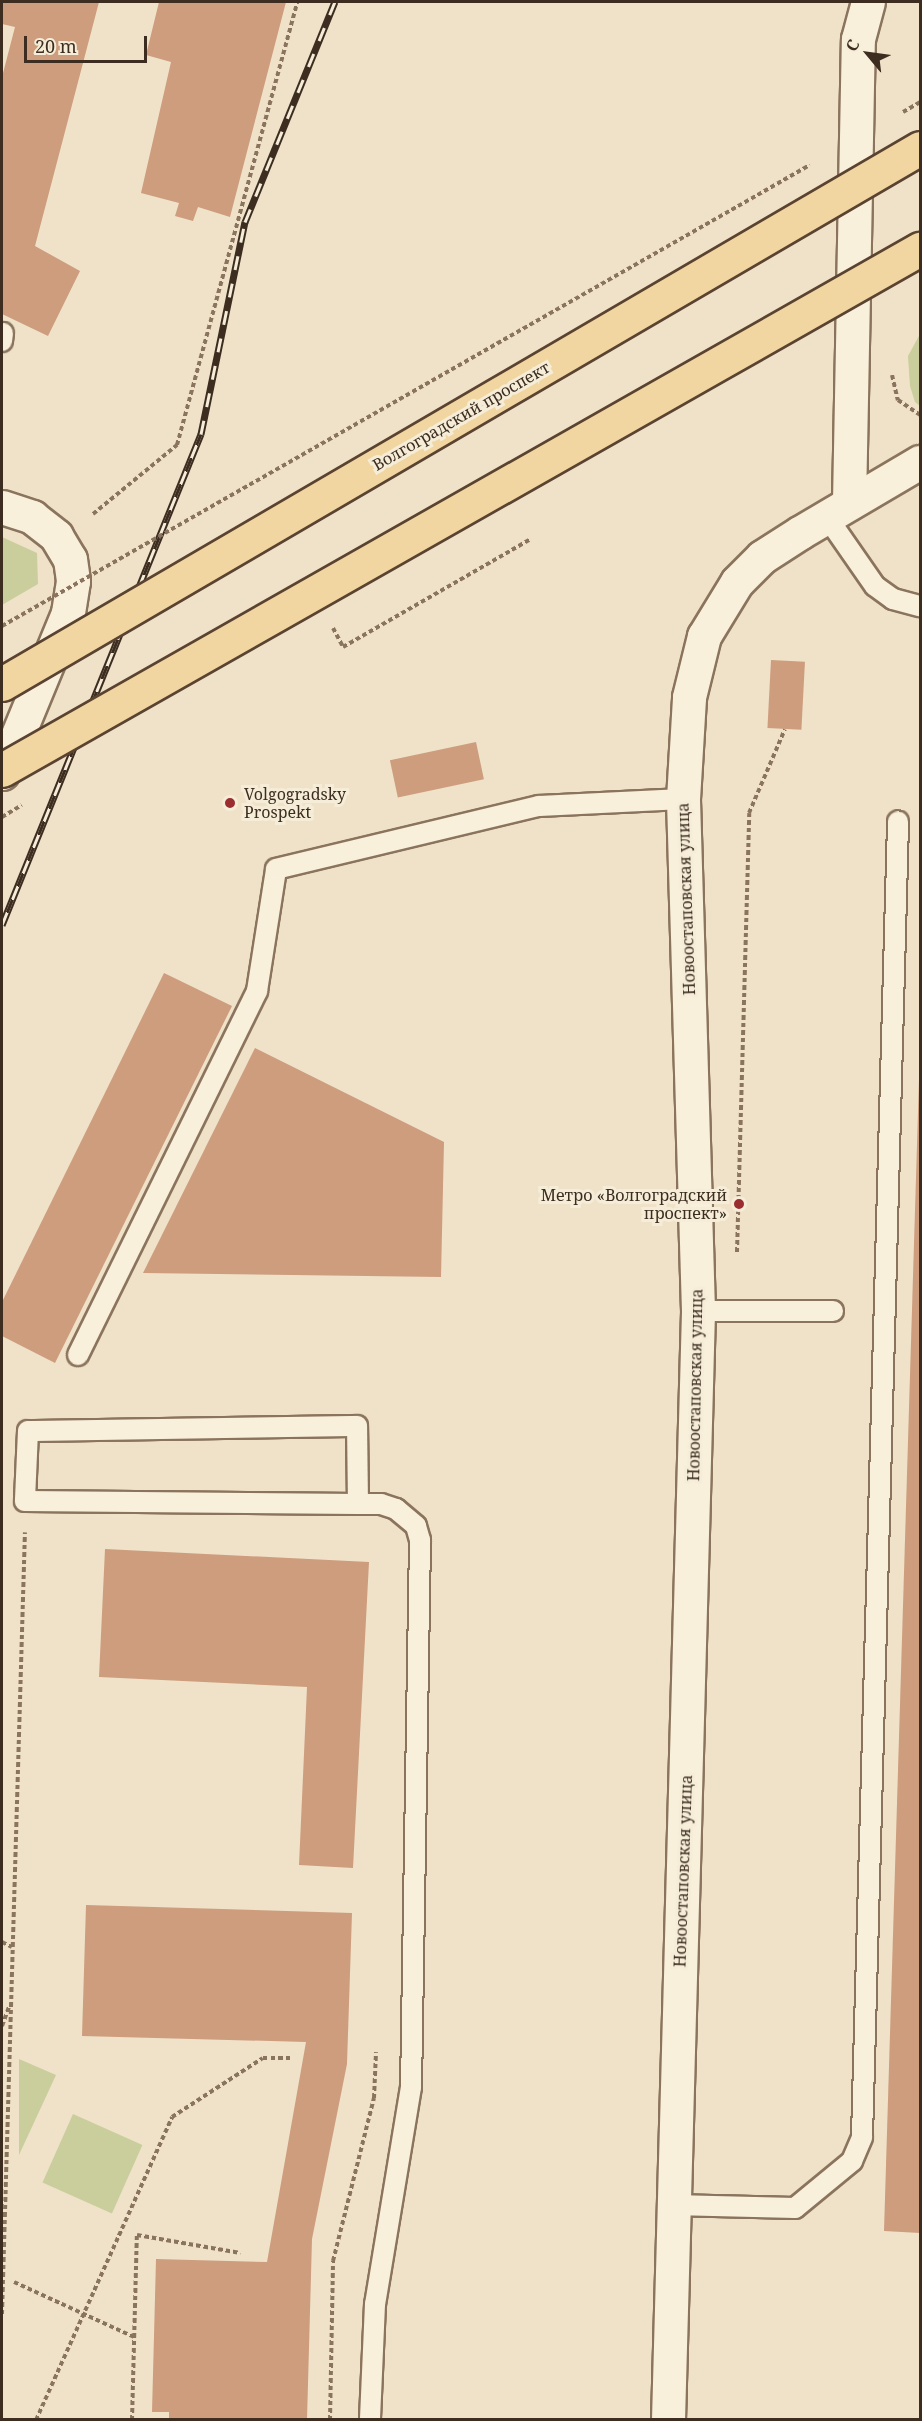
<!DOCTYPE html>
<meta charset="utf-8">
<style>
body{margin:0}
#map{position:relative;width:922px;height:2421px;overflow:hidden;background:#efe2c8;font-family:"Noto Serif",serif}
div>[style]{position:absolute}
[style*='--x']{left:calc(var(--x)*1px);top:calc(var(--y)*1px);width:calc(var(--w)*1px);rotate:calc(var(--a)*1deg)}
.green>*{inset:0;background:#c9ce9c;transform-origin:0 0}
.building>*{inset:0;background:#cd9d7e;transform-origin:0 0}
.path>*{height:4px;margin-top:-2px;transform-origin:0;background:repeating-linear-gradient(90deg,#8b745d 0 4.5px,transparent 0 7.5px)}
.roads{filter:drop-shadow(2px 0 #8b745d) drop-shadow(-2px 0 #8b745d) drop-shadow(0 2px #8b745d) drop-shadow(0 -2px #8b745d)}
.lane>*{height:20px;margin:-10px;padding:0 10px;transform-origin:10px;border-radius:10px;background:#f9f0dc}
.secondary>*{height:33px;margin:-16.5px;padding:0 16.5px;transform-origin:16.5px;border-radius:16.5px;background:#f9f0dc}
.rail>*{height:7px;margin-top:-3.5px;transform-origin:0;background:repeating-linear-gradient(90deg,#f6edd8 0 14px,#3c2d20 0 28px);box-sizing:border-box;border-block:2px solid #3c2d20}
.path-bridge>*{height:4px;margin-top:-2px;transform-origin:0;background:repeating-linear-gradient(90deg,#8b745d 0 4.5px,transparent 0 7.5px)}
.bridges{filter:drop-shadow(2px 0 #5a4331) drop-shadow(-2px 0 #5a4331) drop-shadow(0 2px #5a4331) drop-shadow(0 -2px #5a4331)}
.primary-bridge>*{height:33px;margin:-16.5px;padding:0 16.5px;transform-origin:16.5px;border-radius:16.5px;background:#f1d6a1}
.dots>*{width:16px;height:16px;translate:-50% -50%;box-sizing:border-box;border:3px solid #f6edd8;border-radius:50%}
span{translate:-50% -50%;white-space:nowrap;text-align:center;line-height:1.15;-webkit-text-stroke:6px #f6edd8;paint-order:stroke}
.street-label{font-size:16px;color:#3c2d20}
.poi-label{font-size:16px;color:#3c2d20}
.left{translate:0 -50%;text-align:left}
.right{translate:-100% -50%;text-align:right}
.frame{position:absolute;inset:0;border:3px solid #3c2d20;pointer-events:none}
.north{position:absolute;left:838px;top:24px;width:60px;height:60px;-webkit-text-stroke:4px #f6edd8;paint-order:stroke;rotate:299deg;font-size:16px;font-weight:700;line-height:24px;text-align:center;color:#3c2d20}
.north::after{content:'';display:block;margin:auto;width:21px;height:27px;background:#3c2d20;clip-path:polygon(50% 0,100% 100%,50% 72%,0 100%)}
.scale{position:absolute;left:24px;top:36px;width:123px;height:27px;box-sizing:border-box;border:3px solid #3c2d20;border-top:0;padding-left:8px;font-size:18px;line-height:21px;white-space:nowrap;color:#3c2d20;-webkit-text-stroke:4px #f6edd8;paint-order:stroke}
</style>
<div id="map">
<div class="green">
<div style="clip-path:polygon(920px 334px,920px 406px,915px 402px,910px 386px,908px 356px)"></div>
<div style="clip-path:polygon(2px 537px,37px 553px,38px 584px,2px 605px)"></div>
<div style="clip-path:polygon(19px 2059px,56px 2075px,19px 2155px)"></div>
<div style="left:73px;top:2114px;width:76px;height:75px;rotate:24deg"></div>
</div>
<div class="building">
<div style="clip-path:polygon(2px 2px,99px 2px,35px 246px,80px 271px,48px 336px,2px 314px,2px 77px,15px 27px,2px 24px)"></div>
<div style="clip-path:polygon(159px 2px,286px 2px,230px 217px,198px 207px,193px 221px,175px 216px,179px 203px,141px 193px,171px 62px,146px 55px)"></div>
<div style="left:771px;top:660px;width:34px;height:68px;rotate:3deg"></div>
<div style="left:476px;top:742px;width:38px;height:88px;rotate:78deg"></div>
<div style="clip-path:polygon(164px 973px,232px 1006px,55px 1363px,2px 1336px,2px 1302px)"></div>
<div style="clip-path:polygon(255px 1048px,444px 1142px,441px 1277px,143px 1273px)"></div>
<div style="clip-path:polygon(919px 1079px,920px 1079px,920px 2233px,884px 2231px)"></div>
<div style="clip-path:polygon(105px 1549px,369px 1562px,353px 1868px,299px 1865px,307px 1687px,99px 1677px)"></div>
<div style="clip-path:polygon(86px 1905px,352px 1913px,347px 2064px,312px 2239px,307px 2420px,169px 2420px,169px 2412px,152px 2412px,156px 2259px,267px 2262px,306px 2042px,82px 2036px)"></div>
</div>
<div class="path">
<div style="--x:892;--y:375;--w:26;--a:77"></div>
<div style="--x:898;--y:400;--w:27;--a:34"></div>
<div style="--x:93;--y:514;--w:109;--a:-39.4"></div>
<div style="--x:177;--y:445;--w:459;--a:-74.8"></div>
<div style="--x:333;--y:628;--w:21;--a:62"></div>
<div style="--x:343;--y:647;--w:215;--a:-29.9"></div>
<div style="--x:737;--y:1252;--w:439;--a:-88.4"></div>
<div style="--x:749;--y:813;--w:91;--a:-66.8"></div>
<div style="--x:2;--y:1942;--w:11;--a:27"></div>
<div style="--x:2;--y:2026;--w:20;--a:-70"></div>
<div style="--x:14;--y:2282;--w:132;--a:24.6"></div>
<div style="--x:2;--y:2314;--w:782;--a:-88.32"></div>
<div style="--x:36;--y:2420;--w:332;--a:-65.8"></div>
<div style="--x:172;--y:2117;--w:108;--a:-33"></div>
<div style="--x:263;--y:2058;--w:27;--a:0"></div>
<div style="--x:132;--y:2420;--w:185;--a:-88.5"></div>
<div style="--x:137;--y:2235;--w:105;--a:9.9"></div>
<div style="--x:330;--y:2420;--w:159;--a:-88.9"></div>
<div style="--x:333;--y:2261;--w:168;--a:-75.9"></div>
<div style="--x:374;--y:2098;--w:46;--a:-87.5"></div>
</div>
<div class="roads">
<div class="lane">
<div style="--x:2;--y:341;--w:8;--a:-83"></div>
<div style="--x:827;--y:517;--w:84;--a:55.2"></div>
<div style="--x:875;--y:586;--w:22;--a:36"></div>
<div style="--x:893;--y:599;--w:28;--a:15"></div>
<div style="--x:698;--y:1311;--w:135;--a:0"></div>
<div style="--x:78;--y:1355;--w:406;--a:-63.8"></div>
<div style="--x:257;--y:991;--w:123;--a:-81.1"></div>
<div style="--x:276;--y:869;--w:270;--a:-13.5"></div>
<div style="--x:539;--y:806;--w:144;--a:-2.8"></div>
<div style="--x:358;--y:1504;--w:78;--a:-90.7"></div>
<div style="--x:357;--y:1426;--w:329;--a:179.1"></div>
<div style="--x:28;--y:1431;--w:70;--a:92.5"></div>
<div style="--x:25;--y:1501;--w:333;--a:0.5"></div>
<div style="--x:358;--y:1504;--w:23;--a:0"></div>
<div style="--x:381;--y:1504;--w:16;--a:18"></div>
<div style="--x:396;--y:1509;--w:26;--a:40"></div>
<div style="--x:416;--y:1526;--w:15;--a:74"></div>
<div style="--x:420;--y:1540;--w:547;--a:90.94"></div>
<div style="--x:411;--y:2087;--w:220;--a:99.4"></div>
<div style="--x:375;--y:2304;--w:116;--a:92.5"></div>
<div style="--x:673;--y:2205;--w:122;--a:1.4"></div>
<div style="--x:795;--y:2208;--w:74;--a:-39.5"></div>
<div style="--x:852;--y:2161;--w:26;--a:-67"></div>
<div style="--x:862;--y:2137;--w:1316;--a:-88.43"></div>
</div>
<div class="secondary">
<div style="--x:849;--y:502;--w:463;--a:-88.9"></div>
<div style="--x:858;--y:39;--w:38;--a:-75"></div>
<div style="--x:2;--y:507;--w:32;--a:18"></div>
<div style="--x:32;--y:517;--w:31;--a:38"></div>
<div style="--x:56;--y:536;--w:27;--a:59"></div>
<div style="--x:70;--y:559;--w:22;--a:82"></div>
<div style="--x:73;--y:581;--w:32;--a:99"></div>
<div style="--x:68;--y:613;--w:173;--a:112.4"></div>
<div style="--x:668;--y:2420;--w:1109;--a:-88.45"></div>
<div style="--x:698;--y:1311;--w:512;--a:-91.68"></div>
<div style="--x:683;--y:799;--w:102;--a:-86.6"></div>
<div style="--x:689;--y:697;--w:63;--a:-76.2"></div>
<div style="--x:704;--y:636;--w:63;--a:-58.6"></div>
<div style="--x:737;--y:582;--w:35;--a:-45"></div>
<div style="--x:762;--y:557;--w:46;--a:-32.7"></div>
<div style="--x:801;--y:532;--w:138;--a:-30.5"></div>
</div>
</div>
<div class="rail">
<div style="--x:2;--y:925;--w:530;--a:-67.94"></div>
<div style="--x:201;--y:434;--w:217;--a:-78.3"></div>
<div style="--x:245;--y:222;--w:238;--a:-67.8"></div>
</div>
<div class="path-bridge">
<div style="--x:903;--y:112;--w:20;--a:-30"></div>
<div style="--x:2;--y:626;--w:930;--a:-29.71"></div>
<div style="--x:2;--y:817;--w:23;--a:-31"></div>
</div>
<div class="bridges">
<div class="primary-bridge">
<div style="--x:2;--y:684;--w:1063;--a:-30.28"></div>
<div style="--x:2;--y:770;--w:1056;--a:-29.58"></div>
</div>
</div>
<div class="dots">
<div style="left:230px;top:803px;background:#9b2c30"></div>
<div style="left:739px;top:1204px;background:#9b2c30"></div>
</div>
<div class="street-label">
<span style="left:461px;top:416px;rotate:-30deg">Волгоградский проспект</span>
<span style="left:686px;top:899px;rotate:-92deg">Новоостаповская улица</span>
<span style="left:695px;top:1385px;rotate:-89deg">Новоостаповская улица</span>
<span style="left:683px;top:1871px;rotate:-88deg">Новоостаповская улица</span>
</div>
<div class="poi-label">
<span class="left" style="left:244px;top:803px">Volgogradsky<br>Prospekt</span>
<span class="right" style="left:727px;top:1204px">Метро «Волгоградский<br>проспект»</span>
</div>
<div class="frame"></div>
<div class="north">С</div>
<div class="scale">20 m</div>
</div>
